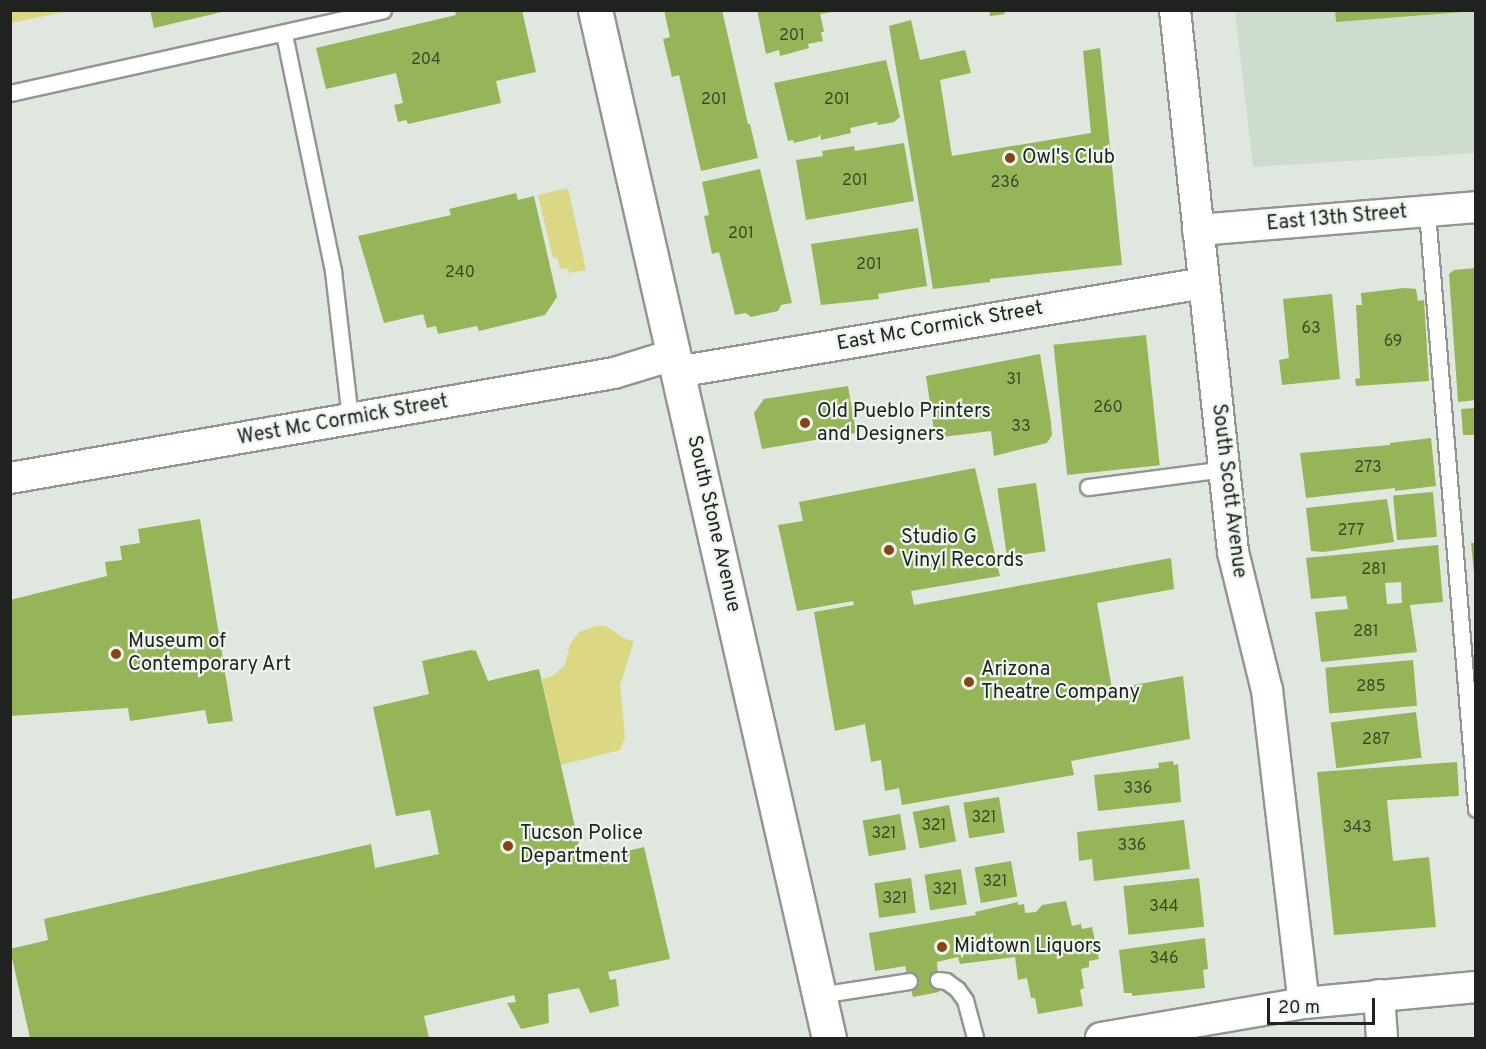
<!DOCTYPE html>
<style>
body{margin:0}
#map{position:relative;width:1486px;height:1049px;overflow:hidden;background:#dfe7df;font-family:Overpass,sans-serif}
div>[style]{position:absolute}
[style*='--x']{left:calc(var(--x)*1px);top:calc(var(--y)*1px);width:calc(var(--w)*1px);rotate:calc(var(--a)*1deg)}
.built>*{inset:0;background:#cedcce}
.green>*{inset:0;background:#dbd783}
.building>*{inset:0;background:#95b558;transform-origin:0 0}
.roads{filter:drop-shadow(2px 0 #909790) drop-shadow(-2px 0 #909790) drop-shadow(0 2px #909790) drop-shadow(0 -2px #909790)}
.service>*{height:15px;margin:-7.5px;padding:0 7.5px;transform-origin:7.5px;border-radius:7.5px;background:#fff}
.minor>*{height:30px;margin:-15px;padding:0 15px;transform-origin:15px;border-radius:15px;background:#fff}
.tertiary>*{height:33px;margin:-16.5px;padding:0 16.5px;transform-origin:16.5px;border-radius:16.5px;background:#fff}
.dots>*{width:16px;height:16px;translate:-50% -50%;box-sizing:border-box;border:3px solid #ecf4ec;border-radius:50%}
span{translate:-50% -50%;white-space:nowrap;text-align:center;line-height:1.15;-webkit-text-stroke:4.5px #ecf4ec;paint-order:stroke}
.number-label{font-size:16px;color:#3c472d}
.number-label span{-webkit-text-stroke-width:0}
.poi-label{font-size:20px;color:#1f221f}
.left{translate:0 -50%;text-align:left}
.street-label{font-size:20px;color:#1f221f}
.frame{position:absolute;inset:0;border:12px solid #1f221f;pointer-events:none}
.scale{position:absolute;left:1267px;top:998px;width:108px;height:27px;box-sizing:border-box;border:3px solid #1f221f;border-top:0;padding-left:8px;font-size:18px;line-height:21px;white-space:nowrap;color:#1f221f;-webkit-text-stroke:4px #ecf4ec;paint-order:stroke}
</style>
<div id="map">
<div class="built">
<div style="clip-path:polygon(1235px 11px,1475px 11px,1475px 153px,1253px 167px)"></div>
</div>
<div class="green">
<div style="clip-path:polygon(11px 10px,69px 10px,69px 11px,11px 23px)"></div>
<div style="clip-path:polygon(568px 188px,586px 270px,569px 273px,568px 269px,560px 268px,557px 258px,553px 258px,538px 195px)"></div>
<div style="clip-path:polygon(596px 626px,606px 626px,625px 639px,634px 641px,620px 685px,625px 738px,620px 750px,561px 765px,542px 679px,553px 676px,565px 665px,570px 644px,579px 632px)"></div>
</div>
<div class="building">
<div style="clip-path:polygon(150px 10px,226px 10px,226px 11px,154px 28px)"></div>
<div style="clip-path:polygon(462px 10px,522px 10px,536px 72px,496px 81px,501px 103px,408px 124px,406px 120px,398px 122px,394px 105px,403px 103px,396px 73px,326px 89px,316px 48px,456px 15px,455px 12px)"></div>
<div style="clip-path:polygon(664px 10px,722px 10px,748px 124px,750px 124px,758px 158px,701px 171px,679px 75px,672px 77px,663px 39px,670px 37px)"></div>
<div style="clip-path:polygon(757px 10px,832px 10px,832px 12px,820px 14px,824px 32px,821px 32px,823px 41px,808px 44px,809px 48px,780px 56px,779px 50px,766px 54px)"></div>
<div style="clip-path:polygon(989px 10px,1004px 10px,1005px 14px,990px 16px)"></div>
<div style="clip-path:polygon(1335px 10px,1462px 10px,1463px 12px,1336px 22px)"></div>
<div style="clip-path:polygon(911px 20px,920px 60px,965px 50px,971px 73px,940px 80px,952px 156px,1091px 133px,1083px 51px,1100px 48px,1122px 265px,990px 279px,990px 282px,933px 289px,889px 26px)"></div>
<div style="clip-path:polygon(886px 60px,900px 117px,894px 122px,878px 125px,877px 122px,850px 128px,851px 133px,821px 140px,820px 134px,818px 137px,794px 143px,793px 140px,788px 141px,774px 83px)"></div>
<div style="clip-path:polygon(904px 143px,914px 201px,806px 220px,796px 160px,823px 156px,822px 151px,854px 146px,855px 151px)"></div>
<div style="clip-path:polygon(760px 169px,792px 303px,781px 305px,778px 311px,751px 317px,746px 313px,735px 315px,719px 252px,712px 254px,704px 216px,709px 215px,702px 182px)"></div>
<div style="clip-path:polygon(516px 193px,518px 200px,534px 196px,557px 297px,545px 315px,479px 331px,477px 326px,438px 334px,436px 326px,427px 328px,423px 314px,384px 323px,358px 236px,451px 215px,449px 209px)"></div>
<div style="clip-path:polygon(918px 228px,927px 286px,878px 294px,879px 299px,821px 305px,811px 244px)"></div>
<div style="clip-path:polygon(1476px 268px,1476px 400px,1458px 402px,1449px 274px,1454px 270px)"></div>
<div style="clip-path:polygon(1404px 288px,1416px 289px,1418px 301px,1424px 300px,1429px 381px,1356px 386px,1355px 379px,1360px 378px,1356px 305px,1362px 305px,1361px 293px)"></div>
<div style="clip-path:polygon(1332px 294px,1340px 379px,1282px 385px,1279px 360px,1289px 358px,1283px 299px)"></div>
<div style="left:1146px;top:335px;width:131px;height:93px;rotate:84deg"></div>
<div style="clip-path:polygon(1040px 354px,1051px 422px,1052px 435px,1047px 443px,994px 456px,991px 431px,935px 438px,926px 376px)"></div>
<div style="clip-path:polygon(848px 386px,856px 433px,762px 449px,754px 413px,764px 399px)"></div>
<div style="clip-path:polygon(1476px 408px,1476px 435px,1463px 435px,1461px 409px)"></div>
<div style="clip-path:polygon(1431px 438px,1436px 486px,1395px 491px,1395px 488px,1306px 498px,1300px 453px,1390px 445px,1390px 443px)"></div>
<div style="clip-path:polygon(975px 468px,1000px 576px,911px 591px,914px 605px,1171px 558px,1174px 589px,1097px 603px,1112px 689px,1183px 676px,1190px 739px,1071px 761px,1074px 775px,902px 805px,899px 788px,885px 791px,881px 760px,871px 762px,865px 724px,835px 731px,814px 612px,854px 605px,853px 601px,797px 611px,778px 525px,803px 521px,799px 502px)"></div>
<div style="left:1036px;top:483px;width:69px;height:39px;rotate:82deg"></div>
<div style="left:1433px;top:492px;width:45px;height:40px;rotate:85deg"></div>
<div style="clip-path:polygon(1387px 499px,1394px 542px,1323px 552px,1311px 551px,1306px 508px)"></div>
<div style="clip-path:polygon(200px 519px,233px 721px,208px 724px,205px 710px,130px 721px,128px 708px,10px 716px,10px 600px,107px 576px,105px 562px,122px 560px,120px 546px,140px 543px,138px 529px)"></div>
<div style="clip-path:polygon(1471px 543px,1476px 543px,1476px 573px,1474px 573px)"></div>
<div style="clip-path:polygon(evenodd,1438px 545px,1443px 602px,1410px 605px,1417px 652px,1321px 662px,1315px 612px,1348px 609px,1346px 596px,1311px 599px,1306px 558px,1438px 545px,1401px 582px,1402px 603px,1387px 604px,1385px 583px,1401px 582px)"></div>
<div style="clip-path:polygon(471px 650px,476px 651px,488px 681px,539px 669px,583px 862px,644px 847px,670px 959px,608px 972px,610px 980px,616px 979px,619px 1006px,590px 1013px,579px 988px,548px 994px,549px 1023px,521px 1029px,507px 1003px,516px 1002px,514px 995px,424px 1016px,429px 1038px,30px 1038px,10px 949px,48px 940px,44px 919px,371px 844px,375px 868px,439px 854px,430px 810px,396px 816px,373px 707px,429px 694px,422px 661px)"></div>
<div style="left:1413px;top:660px;width:46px;height:88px;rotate:85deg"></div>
<div style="left:1416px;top:712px;width:46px;height:86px;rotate:83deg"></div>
<div style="clip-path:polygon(1173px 761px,1174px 765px,1178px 764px,1181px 802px,1098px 811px,1094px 775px,1159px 768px,1158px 763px)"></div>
<div style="clip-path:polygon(1457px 762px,1459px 796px,1387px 800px,1393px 861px,1429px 857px,1436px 927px,1334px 935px,1317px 772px)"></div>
<div style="left:999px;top:797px;width:36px;height:36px;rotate:81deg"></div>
<div style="left:949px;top:805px;width:37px;height:37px;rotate:79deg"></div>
<div style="left:900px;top:814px;width:36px;height:38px;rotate:80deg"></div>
<div style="clip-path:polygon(1184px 820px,1190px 869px,1094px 881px,1092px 859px,1079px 861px,1077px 832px)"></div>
<div style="left:1011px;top:861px;width:36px;height:37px;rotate:80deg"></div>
<div style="left:961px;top:869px;width:36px;height:37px;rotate:81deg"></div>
<div style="left:911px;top:878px;width:35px;height:37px;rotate:82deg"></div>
<div style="left:1199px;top:878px;width:49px;height:76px;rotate:84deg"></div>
<div style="clip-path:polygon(1066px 901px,1072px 926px,1081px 924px,1082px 929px,1092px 927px,1099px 959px,1089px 961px,1089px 967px,1081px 969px,1084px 988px,1080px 990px,1083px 1006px,1038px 1014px,1035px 998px,1031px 998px,1027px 978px,1018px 980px,1015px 957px,960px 964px,958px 957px,937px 962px,939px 992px,913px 997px,905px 966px,875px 971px,869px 933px,976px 915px,975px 912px,1018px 902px,1018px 905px,1024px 904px,1025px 913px,1036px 912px,1042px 905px)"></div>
<div style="clip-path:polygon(1205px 938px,1208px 969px,1203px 970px,1205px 988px,1132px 996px,1132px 993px,1124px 993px,1119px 950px)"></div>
</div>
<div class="roads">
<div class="service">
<div style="--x:284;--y:34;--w:242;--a:78.3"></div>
<div style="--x:333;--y:271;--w:148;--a:83.4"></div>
<div style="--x:10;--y:93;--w:382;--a:-12.5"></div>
<div style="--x:1427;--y:212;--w:599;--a:85.31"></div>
<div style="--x:1088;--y:487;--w:137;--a:-7.5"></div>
<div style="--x:938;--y:980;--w:8;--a:7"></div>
<div style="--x:946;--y:981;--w:14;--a:36"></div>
<div style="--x:957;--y:989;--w:14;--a:54"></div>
<div style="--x:965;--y:1000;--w:39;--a:75"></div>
<div style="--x:819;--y:995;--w:91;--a:-8.8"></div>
</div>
<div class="minor">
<div style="--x:1175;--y:10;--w:545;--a:83.89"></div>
<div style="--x:1233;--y:552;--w:142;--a:76.2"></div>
<div style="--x:1267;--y:690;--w:315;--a:83.3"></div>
<div style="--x:1198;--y:230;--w:279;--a:-4.7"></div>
<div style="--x:677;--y:372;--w:534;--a:-9.59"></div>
<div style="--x:10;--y:478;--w:613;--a:-9.86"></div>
<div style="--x:614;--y:373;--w:62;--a:-17"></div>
<div style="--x:1379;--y:995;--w:43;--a:86"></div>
<div style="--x:1101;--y:1038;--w:206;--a:-9.8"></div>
<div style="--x:1304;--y:1003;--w:173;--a:-5.3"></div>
</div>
<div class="tertiary">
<div style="--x:595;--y:10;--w:1054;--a:77.18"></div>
</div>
</div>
<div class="dots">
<div style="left:1010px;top:158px;background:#884319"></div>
<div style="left:805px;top:423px;background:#884319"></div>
<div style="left:889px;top:550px;background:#884319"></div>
<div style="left:116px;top:654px;background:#884319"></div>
<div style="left:969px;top:682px;background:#884319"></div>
<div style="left:508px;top:846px;background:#884319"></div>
<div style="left:942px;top:947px;background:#884319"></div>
</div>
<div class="number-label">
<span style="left:792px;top:36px">201</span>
<span style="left:426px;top:60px">204</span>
<span style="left:714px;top:100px">201</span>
<span style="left:837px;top:100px">201</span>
<span style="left:855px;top:181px">201</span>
<span style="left:1005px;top:183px">236</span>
<span style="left:741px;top:234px">201</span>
<span style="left:869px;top:265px">201</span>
<span style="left:460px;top:273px">240</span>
<span style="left:1311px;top:329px">63</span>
<span style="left:1393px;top:342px">69</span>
<span style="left:1014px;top:380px">31</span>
<span style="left:1108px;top:408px">260</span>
<span style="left:1021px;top:427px">33</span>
<span style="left:1368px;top:468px">273</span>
<span style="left:1351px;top:531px">277</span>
<span style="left:1374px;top:570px">281</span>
<span style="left:1366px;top:632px">281</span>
<span style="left:1371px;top:687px">285</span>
<span style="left:1376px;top:740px">287</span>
<span style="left:1138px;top:789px">336</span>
<span style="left:984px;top:818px">321</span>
<span style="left:934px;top:826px">321</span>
<span style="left:1357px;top:828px">343</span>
<span style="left:884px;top:834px">321</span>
<span style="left:1132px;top:846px">336</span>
<span style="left:995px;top:882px">321</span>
<span style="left:945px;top:890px">321</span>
<span style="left:895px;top:899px">321</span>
<span style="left:1164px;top:907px">344</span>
<span style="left:1164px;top:959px">346</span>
</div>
<div class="poi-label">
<span class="left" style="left:1022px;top:158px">Owl's Club</span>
<span class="left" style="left:817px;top:424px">Old Pueblo Printers<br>and Designers</span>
<span class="left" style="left:901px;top:550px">Studio G<br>Vinyl Records</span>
<span class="left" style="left:128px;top:654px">Museum of<br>Contemporary Art</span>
<span class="left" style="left:981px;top:682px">Arizona<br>Theatre Company</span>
<span class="left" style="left:520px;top:846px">Tucson Police<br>Department</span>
<span class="left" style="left:954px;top:947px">Midtown Liquors</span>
</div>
<div class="street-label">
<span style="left:1337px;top:219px;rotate:-5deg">East 13th Street</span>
<span style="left:940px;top:327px;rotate:-10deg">East Mc Cormick Street</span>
<span style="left:343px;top:421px;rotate:-10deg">West Mc Cormick Street</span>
<span style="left:1228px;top:491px;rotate:83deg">South Scott Avenue</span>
<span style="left:713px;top:524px;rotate:77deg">South Stone Avenue</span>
</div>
<div class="frame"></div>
<div class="scale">20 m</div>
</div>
